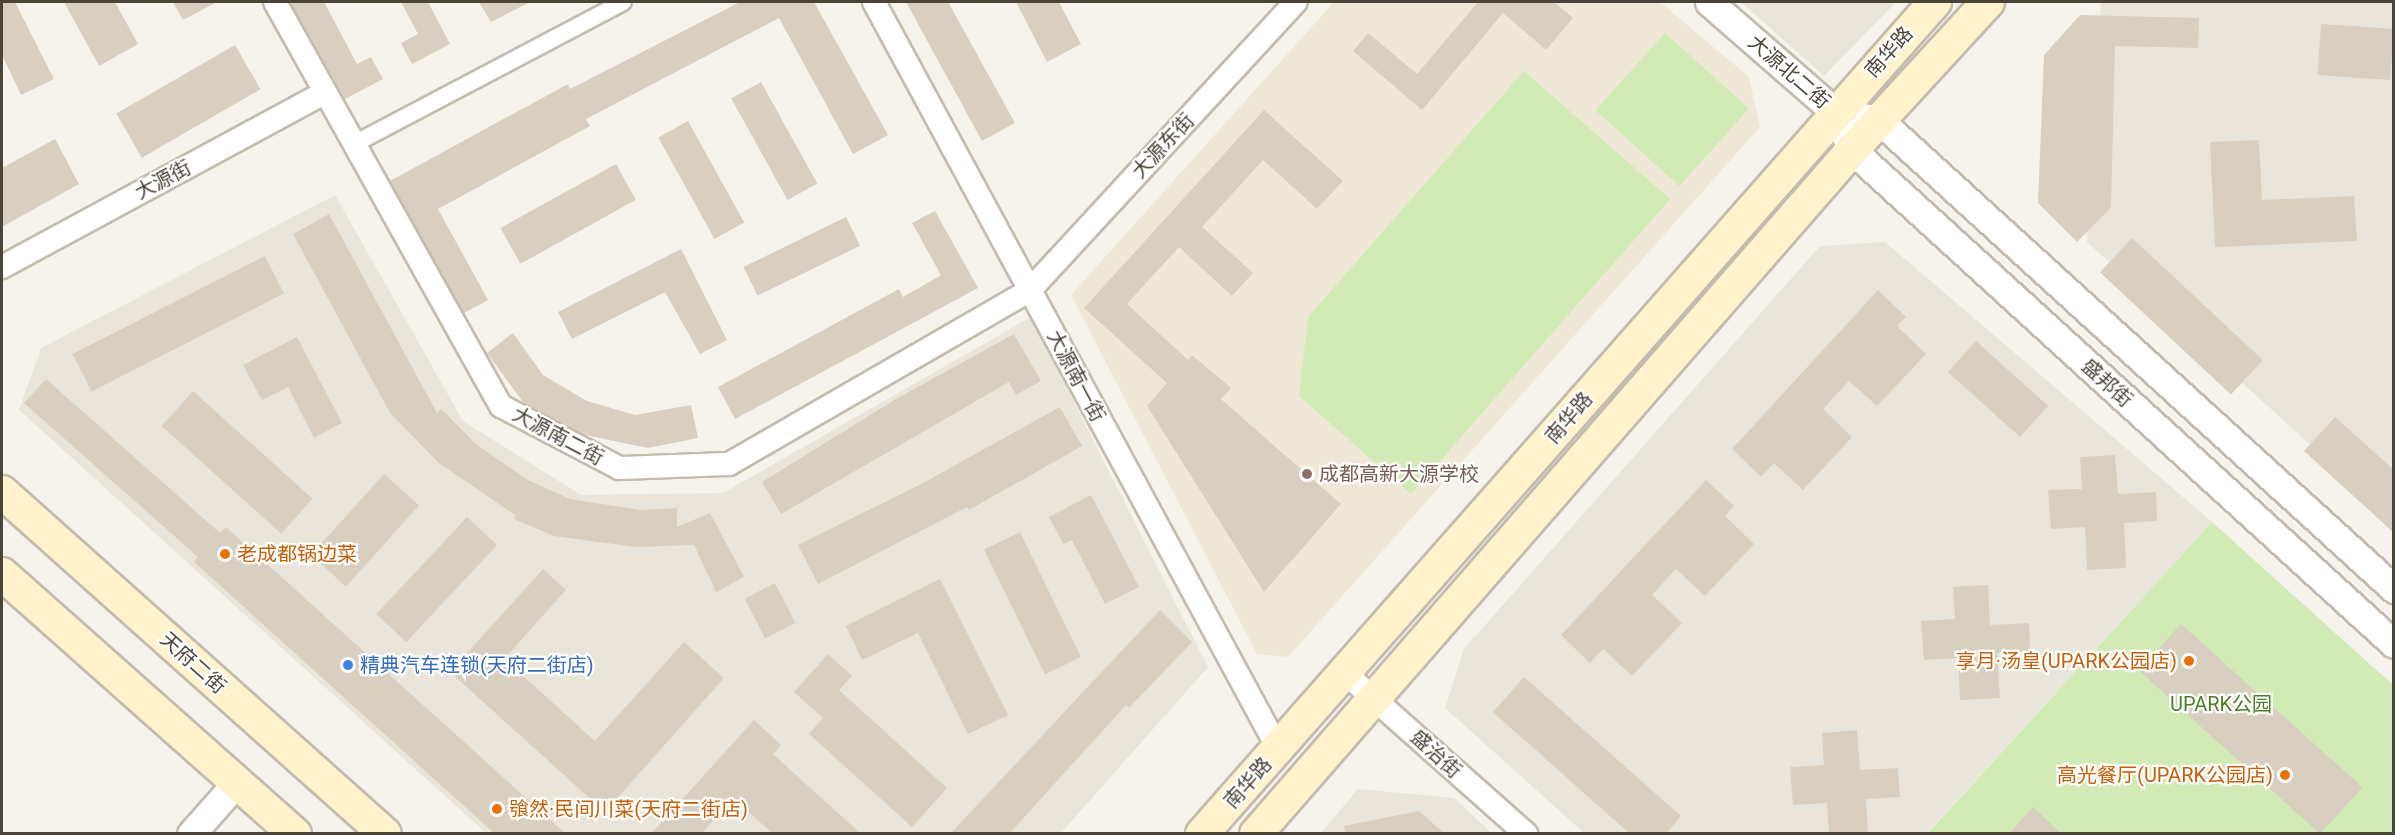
<!DOCTYPE html>
<meta charset="utf-8">
<style>
body{margin:0}
#map{position:relative;width:2395px;height:835px;overflow:hidden;background:#f6f3ec;font-family:Roboto,"Noto Sans SC",sans-serif}
div>[style]{position:absolute}
[style*='--x']{left:calc(var(--x)*1px);top:calc(var(--y)*1px);width:calc(var(--w)*1px);rotate:calc(var(--a)*1deg)}
.residential>*{inset:0;background:#eae5da}
.education>*{inset:0;background:#efe8d6}
.green>*{inset:0;background:#d2eab5;transform-origin:0 0}
.building>*{inset:0;background:#d8cfc1;transform-origin:0 0}
.roads{filter:drop-shadow(2px 0 #c2bbae) drop-shadow(-2px 0 #c2bbae) drop-shadow(0 2px #c2bbae) drop-shadow(0 -2px #c2bbae)}
.pedestrian>*{height:16px;margin:-8px;padding:0 8px;transform-origin:8px;border-radius:8px;background:#fff}
.minor>*{height:22px;margin:-11px;padding:0 11px;transform-origin:11px;border-radius:11px;background:#fff}
.tertiary>*{height:27px;margin:-13.5px;padding:0 13.5px;transform-origin:13.5px;border-radius:13.5px;background:#fff}
.secondary>*{height:32px;margin:-16px;padding:0 16px;transform-origin:16px;border-radius:16px;background:#fff3cd}
.dots>*{width:16px;height:16px;translate:-50% -50%;box-sizing:border-box;border:3px solid #fff;border-radius:50%}
span{translate:-50% -50%;white-space:nowrap;text-align:center;line-height:1.15;-webkit-text-stroke:4.5px #fff;paint-order:stroke}
.street-label{font-size:20px;color:#4b4439}
.education-label{font-size:20px;color:#785e54}
.left{translate:0 -50%;text-align:left}
.food-label{font-size:20px;color:#c56008}
.right{translate:-100% -50%;text-align:right}
.shop-label{font-size:20px;color:#366cbe}
.park-label{font-size:20px;color:#4a7f2a}
.frame{position:absolute;inset:0;border:3px solid #4b4439;pointer-events:none}
</style>
<div id="map">
<div class="residential">
<div style="clip-path:polygon(1741px 2px,1896px 2px,1824px 76px)"></div>
<div style="clip-path:polygon(2101px 2px,2393px 2px,2393px 520px,2087px 242px)"></div>
<div style="clip-path:polygon(335px 195px,463px 421px,581px 495px,723px 493px,1031px 317px,1208px 667px,1061px 833px,486px 833px,19px 410px,41px 348px)"></div>
<div style="clip-path:polygon(1885px 242px,2212px 522px,1927px 833px,1584px 833px,1445px 708px,1464px 649px,1820px 246px)"></div>
<div style="clip-path:polygon(1358px 789px,1454px 798px,1492px 833px,1320px 834px)"></div>
</div>
<div class="education">
<div style="clip-path:polygon(1334px 2px,1660px 2px,1749px 77px,1760px 127px,1288px 657px,1257px 654px,1071px 295px)"></div>
</div>
<div class="green">
<div style="left:1665px;top:33px;width:113px;height:104px;rotate:42deg"></div>
<div style="clip-path:polygon(1524px 71px,1670px 199px,1411px 494px,1299px 396px,1308px 317px)"></div>
<div style="clip-path:polygon(2212px 522px,2393px 685px,2393px 833px,1927px 834px)"></div>
</div>
<div class="building">
<div style="clip-path:polygon(2px 2px,15px 2px,54px 79px,21px 95px,2px 55px)"></div>
<div style="clip-path:polygon(64px 2px,115px 2px,138px 44px,99px 66px)"></div>
<div style="clip-path:polygon(173px 2px,217px 2px,183px 20px)"></div>
<div style="clip-path:polygon(290px 2px,324px 2px,357px 64px,371px 57px,383px 79px,345px 99px)"></div>
<div style="clip-path:polygon(401px 2px,428px 2px,450px 44px,412px 64px,401px 43px,418px 34px)"></div>
<div style="clip-path:polygon(479px 2px,530px 2px,491px 22px)"></div>
<div style="clip-path:polygon(740px 2px,814px 2px,888px 135px,853px 154px,779px 18px,586px 119px,590px 126px,438px 209px,488px 300px,464px 313px,390px 181px,568px 84px,570px 89px)"></div>
<div style="clip-path:polygon(906px 2px,948px 2px,1015px 123px,982px 141px)"></div>
<div style="clip-path:polygon(1016px 2px,1059px 2px,1081px 44px,1047px 62px)"></div>
<div style="clip-path:polygon(1478px 2px,1554px 2px,1573px 18px,1546px 50px,1503px 13px,1422px 110px,1353px 51px,1368px 33px,1417px 74px)"></div>
<div style="clip-path:polygon(2080px 15px,2199px 18px,2198px 48px,2115px 46px,2111px 208px,2077px 242px,2038px 203px,2044px 55px)"></div>
<div style="left:2321px;top:24px;width:73px;height:51px;rotate:4deg"></div>
<div style="left:235px;top:45px;width:51px;height:137px;rotate:60deg"></div>
<div style="left:761px;top:82px;width:116px;height:34px;rotate:61deg"></div>
<div style="clip-path:polygon(1264px 110px,1343px 181px,1317px 209px,1263px 160px,1202px 227px,1253px 273px,1232px 296px,1179px 247px,1127px 304px,1188px 360px,1192px 355px,1231px 388px,1221px 399px,1341px 504px,1264px 592px,1147px 406px,1167px 383px,1084px 308px)"></div>
<div style="left:688px;top:121px;width:116px;height:34px;rotate:61deg"></div>
<div style="clip-path:polygon(55px 139px,79px 184px,2px 227px,2px 168px)"></div>
<div style="clip-path:polygon(2259px 140px,2262px 200px,2354px 196px,2357px 241px,2215px 247px,2210px 142px)"></div>
<div style="left:616px;top:164px;width:41px;height:132px;rotate:61deg"></div>
<div style="clip-path:polygon(935px 211px,978px 288px,735px 419px,718px 387px,899px 289px,903px 297px,941px 275px,912px 223px)"></div>
<div style="clip-path:polygon(329px 214px,437px 413px,441px 409px,477px 445px,528px 480px,570px 499px,640px 510px,677px 508px,677px 527px,710px 513px,744px 577px,716px 592px,694px 545px,636px 547px,554px 536px,514px 519px,515px 515px,439px 463px,390px 413px,293px 234px)"></div>
<div style="left:846px;top:217px;width:32px;height:114px;rotate:64deg"></div>
<div style="left:2132px;top:238px;width:179px;height:47px;rotate:43deg"></div>
<div style="clip-path:polygon(681px 249px,727px 340px,700px 354px,665px 292px,572px 339px,558px 312px)"></div>
<div style="left:265px;top:256px;width:42px;height:216px;rotate:63deg"></div>
<div style="clip-path:polygon(1878px 290px,1906px 317px,1897px 326px,1926px 354px,1877px 406px,1849px 381px,1823px 409px,1852px 437px,1803px 490px,1774px 463px,1761px 477px,1732px 449px)"></div>
<div style="clip-path:polygon(513px 333px,543px 375px,587px 401px,635px 415px,691px 405px,698px 438px,648px 448px,585px 435px,523px 402px,487px 353px)"></div>
<div style="clip-path:polygon(1014px 334px,1041px 381px,1016px 395px,1009px 382px,781px 514px,762px 482px,896px 399px)"></div>
<div style="clip-path:polygon(297px 337px,342px 423px,314px 438px,288px 387px,262px 400px,243px 365px)"></div>
<div style="left:1976px;top:341px;width:97px;height:42px;rotate:42deg"></div>
<div style="clip-path:polygon(46px 379px,220px 533px,226px 527px,566px 834px,495px 834px,194px 562px,198px 557px,24px 403px)"></div>
<div style="left:193px;top:391px;width:161px;height:47px;rotate:42deg"></div>
<div style="clip-path:polygon(1060px 407px,1082px 446px,969px 510px,967px 507px,818px 584px,798px 545px,925px 482px)"></div>
<div style="clip-path:polygon(2335px 417px,2394px 470px,2394px 533px,2304px 451px)"></div>
<div style="clip-path:polygon(2115px 455px,2118px 494px,2156px 492px,2157px 521px,2124px 523px,2126px 568px,2087px 570px,2085px 527px,2051px 529px,2048px 490px,2082px 489px,2080px 457px)"></div>
<div style="left:384px;top:474px;width:47px;height:109px;rotate:42deg"></div>
<div style="clip-path:polygon(1706px 480px,1734px 506px,1725px 516px,1754px 544px,1705px 596px,1676px 569px,1652px 595px,1682px 623px,1632px 676px,1603px 649px,1590px 663px,1561px 635px)"></div>
<div style="clip-path:polygon(1091px 495px,1139px 587px,1105px 604px,1072px 540px,1063px 544px,1049px 517px)"></div>
<div style="left:467px;top:517px;width:41px;height:133px;rotate:43deg"></div>
<div style="left:1020px;top:532px;width:139px;height:40px;rotate:64deg"></div>
<div style="clip-path:polygon(543px 569px,566px 590px,504px 659px,595px 741px,684px 642px,724px 678px,605px 812px,450px 672px)"></div>
<div style="clip-path:polygon(940px 579px,1008px 715px,968px 734px,918px 633px,862px 660px,846px 626px)"></div>
<div style="left:775px;top:583px;width:45px;height:34px;rotate:63deg"></div>
<div style="clip-path:polygon(1988px 585px,1990px 625px,2029px 623px,2030px 651px,1997px 653px,2000px 698px,1960px 700px,1958px 658px,1924px 660px,1921px 621px,1955px 619px,1953px 587px)"></div>
<div style="clip-path:polygon(1160px 610px,1192px 642px,1129px 708px,1126px 705px,1009px 834px,950px 834px)"></div>
<div style="left:2181px;top:624px;width:244px;height:63px;rotate:42deg"></div>
<div style="clip-path:polygon(828px 654px,852px 676px,839px 690px,947px 788px,912px 827px,809px 734px,823px 718px,794px 692px)"></div>
<div style="clip-path:polygon(1524px 677px,1681px 816px,1666px 834px,1630px 834px,1493px 712px)"></div>
<div style="clip-path:polygon(754px 720px,781px 745px,773px 754px,861px 834px,773px 834px,733px 798px,701px 834px,651px 834px)"></div>
<div style="clip-path:polygon(1857px 730px,1860px 770px,1898px 768px,1900px 797px,1866px 799px,1868px 834px,1829px 834px,1827px 803px,1793px 805px,1790px 767px,1824px 765px,1822px 733px)"></div>
<div style="clip-path:polygon(2033px 807px,2062px 834px,2009px 834px)"></div>
<div style="clip-path:polygon(1419px 811px,1445px 834px,1345px 834px,1344px 826px)"></div>
</div>
<div class="roads">
<div class="pedestrian">
<div style="--x:354;--y:144;--w:304;--a:-27.8"></div>
</div>
<div class="minor">
<div style="--x:275;--y:2;--w:463;--a:60.8"></div>
<div style="--x:501;--y:406;--w:133;--a:27.7"></div>
<div style="--x:619;--y:468;--w:110;--a:-2.1"></div>
<div style="--x:729;--y:464;--w:348;--a:-30"></div>
<div style="--x:1030;--y:290;--w:392;--a:-47.3"></div>
<div style="--x:874;--y:2;--w:851;--a:61.57"></div>
<div style="--x:2;--y:267;--w:367;--a:-28.4"></div>
<div style="--x:1346;--y:674;--w:241;--a:41.6"></div>
</div>
<div class="tertiary">
<div style="--x:1709;--y:2;--w:167;--a:41.1"></div>
<div style="--x:1835;--y:112;--w:45;--a:10.3"></div>
<div style="--x:1879;--y:120;--w:697;--a:42.32"></div>
<div style="--x:1835;--y:112;--w:42;--a:65.9"></div>
<div style="--x:1852;--y:150;--w:733;--a:42.35"></div>
<div style="--x:191;--y:834;--w:69;--a:-48.5"></div>
</div>
<div class="secondary">
<div style="--x:2;--y:492;--w:513;--a:41.76"></div>
<div style="--x:2;--y:574;--w:392;--a:41.6"></div>
<div style="--x:1202;--y:834;--w:1109;--a:-48.62"></div>
<div style="--x:1256;--y:834;--w:907;--a:-48.93"></div>
<div style="--x:1852;--y:150;--w:201;--a:-47.4"></div>
</div>
</div>
<div class="dots">
<div style="left:1307px;top:474px;background:#8d6e63"></div>
<div style="left:225px;top:554px;background:#e8710a"></div>
<div style="left:2189px;top:661px;background:#e8710a"></div>
<div style="left:348px;top:665px;background:#3f7fe0"></div>
<div style="left:2285px;top:775px;background:#e8710a"></div>
<div style="left:497px;top:809px;background:#e8710a"></div>
</div>
<div class="street-label">
<span style="left:1889px;top:52px;rotate:-48deg">南华路</span>
<span style="left:1789px;top:72px;rotate:41deg">大源北二街</span>
<span style="left:1163px;top:146px;rotate:-47deg">大源东街</span>
<span style="left:163px;top:180px;rotate:-28deg">大源街</span>
<span style="left:1076px;top:376px;rotate:62deg">大源南一街</span>
<span style="left:2107px;top:383px;rotate:42deg">盛邦街</span>
<span style="left:1569px;top:418px;rotate:-49deg">南华路</span>
<span style="left:558px;top:436px;rotate:28deg">大源南二街</span>
<span style="left:193px;top:663px;rotate:42deg">天府二街</span>
<span style="left:1436px;top:754px;rotate:42deg">盛治街</span>
<span style="left:1248px;top:783px;rotate:-48deg">南华路</span>
</div>
<div class="education-label">
<span class="left" style="left:1319px;top:474px">成都高新大源学校</span>
</div>
<div class="food-label">
<span class="left" style="left:237px;top:554px">老成都锅边菜</span>
<span class="right" style="left:2177px;top:661px">享月·汤皇(UPARK公园店)</span>
<span class="right" style="left:2273px;top:775px">高光餐厅(UPARK公园店)</span>
<span class="left" style="left:509px;top:809px">飸然·民间川菜(天府二街店)</span>
</div>
<div class="shop-label">
<span class="left" style="left:360px;top:665px">精典汽车连锁(天府二街店)</span>
</div>
<div class="park-label">
<span style="left:2221px;top:704px">UPARK公园</span>
</div>
<div class="frame"></div>
</div>
